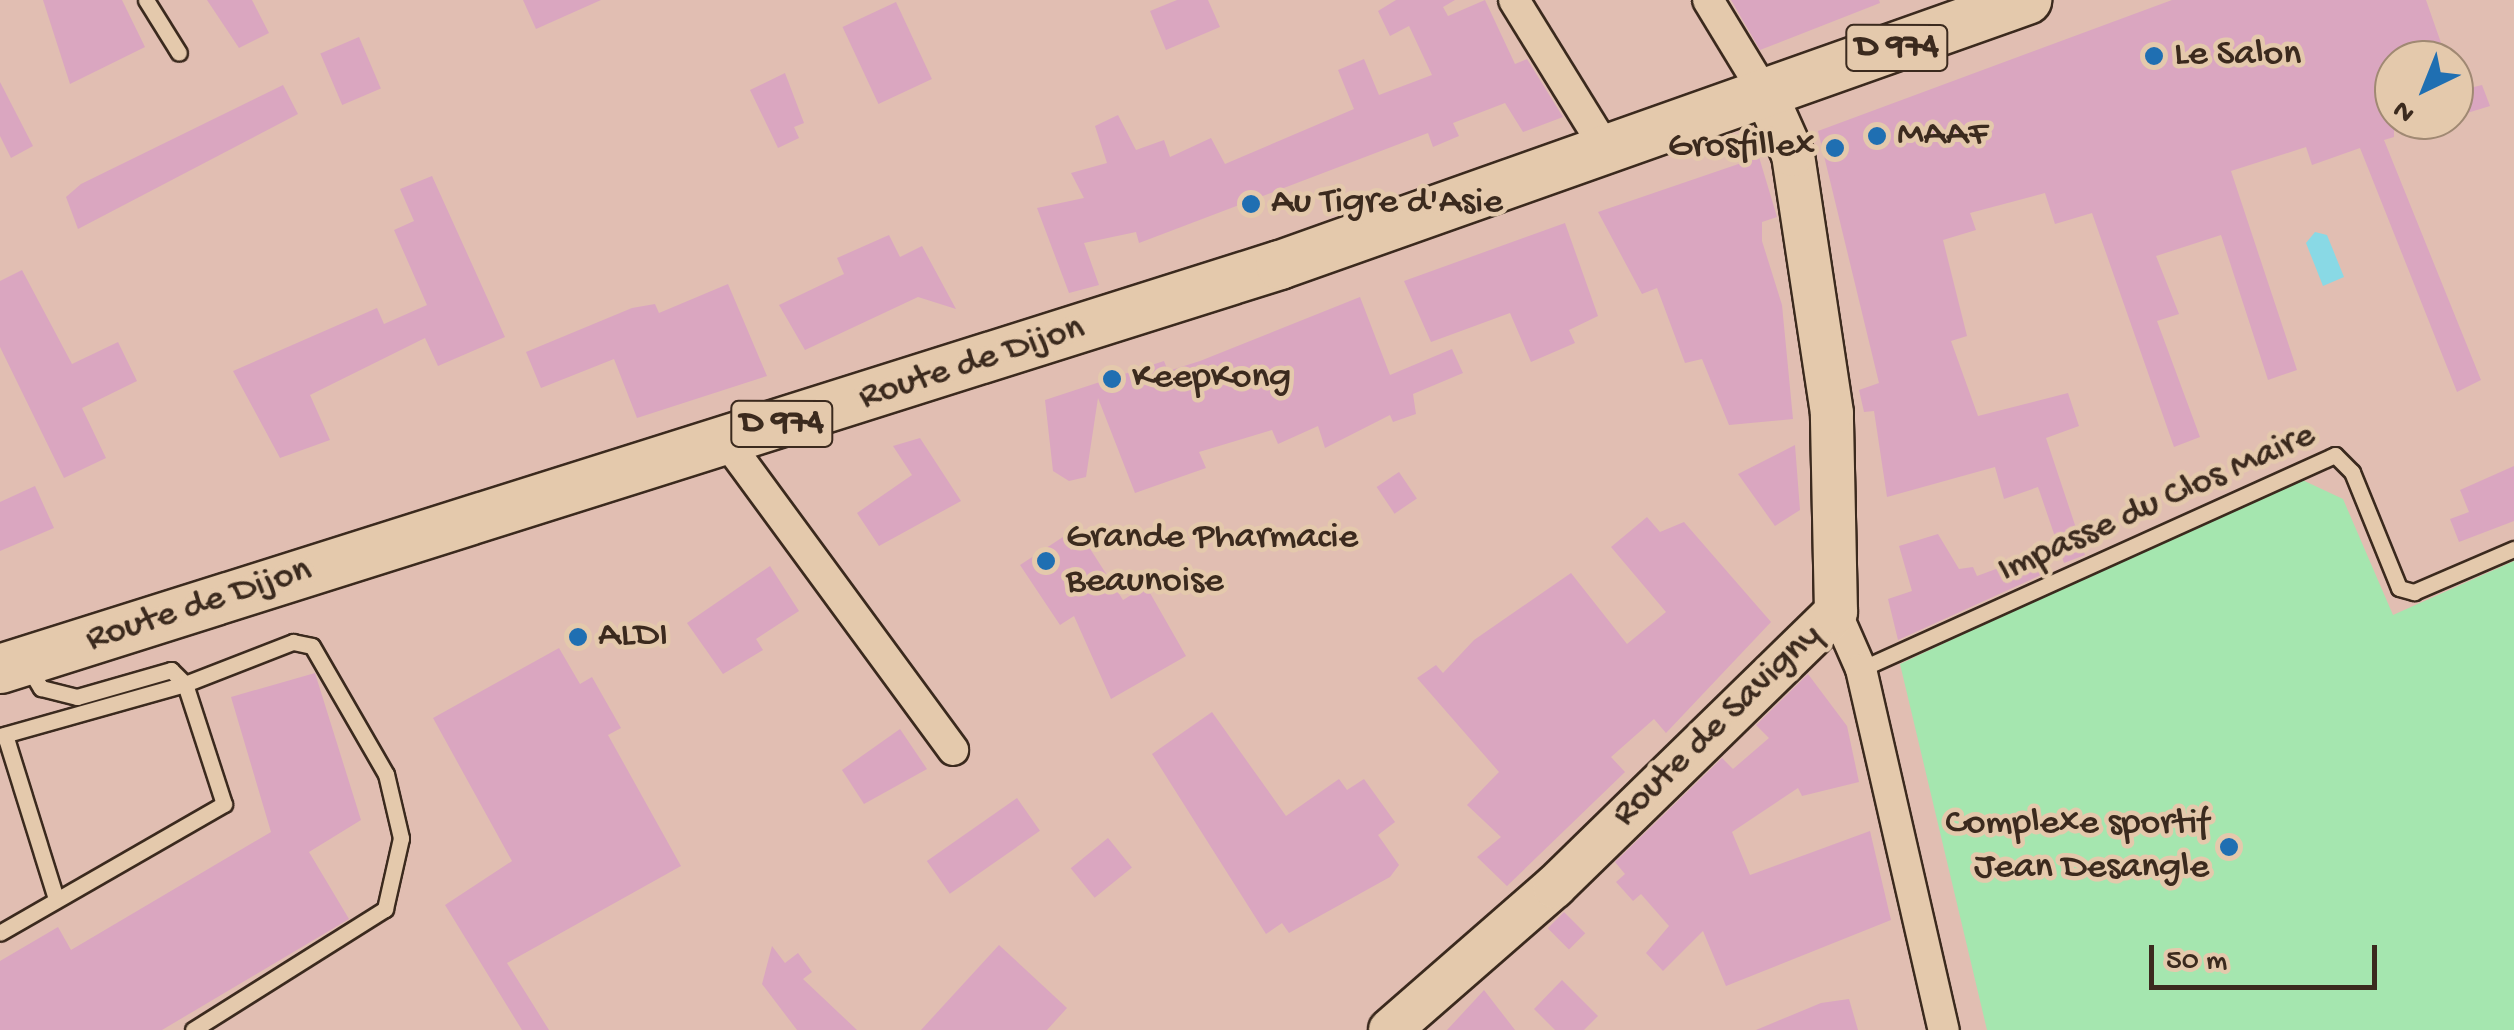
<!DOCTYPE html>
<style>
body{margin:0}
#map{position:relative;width:2514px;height:1030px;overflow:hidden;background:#e1beb2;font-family:"Gochi Hand",sans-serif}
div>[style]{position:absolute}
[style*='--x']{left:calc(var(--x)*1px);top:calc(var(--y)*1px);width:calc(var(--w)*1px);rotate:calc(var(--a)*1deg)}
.green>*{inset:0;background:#a5e6af}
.water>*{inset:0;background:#89d9e5}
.building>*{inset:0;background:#daa6c0;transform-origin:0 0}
.roads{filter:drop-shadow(2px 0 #3b2a1e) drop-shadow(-2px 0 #3b2a1e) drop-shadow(0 2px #3b2a1e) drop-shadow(0 -2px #3b2a1e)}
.lane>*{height:15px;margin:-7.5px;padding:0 7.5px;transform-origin:7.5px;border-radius:7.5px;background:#e4c9ac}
.street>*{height:30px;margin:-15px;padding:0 15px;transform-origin:15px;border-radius:15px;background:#e4c9ac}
.secondary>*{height:42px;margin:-21px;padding:0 21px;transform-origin:21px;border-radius:21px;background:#e4c9ac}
.primary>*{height:48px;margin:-24px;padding:0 24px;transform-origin:24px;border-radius:24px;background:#e4c9ac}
.dots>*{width:28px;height:28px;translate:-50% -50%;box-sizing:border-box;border:5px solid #e4c9ac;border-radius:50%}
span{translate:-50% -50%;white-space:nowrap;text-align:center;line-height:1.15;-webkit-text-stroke:9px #e4c9ac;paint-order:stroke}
.shield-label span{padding:2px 8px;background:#e4c9ac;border:2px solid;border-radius:8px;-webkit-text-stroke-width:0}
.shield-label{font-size:35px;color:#3b2a1e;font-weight:700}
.poi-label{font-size:38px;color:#3b2a1e}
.left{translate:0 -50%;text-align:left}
.right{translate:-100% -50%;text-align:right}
.street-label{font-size:38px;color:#3b2a1e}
.north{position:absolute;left:2374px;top:40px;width:100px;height:100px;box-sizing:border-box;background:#e4c9ac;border:2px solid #a08973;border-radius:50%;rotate:223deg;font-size:28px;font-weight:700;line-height:40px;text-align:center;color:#3b2a1e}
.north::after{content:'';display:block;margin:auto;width:35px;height:45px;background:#1f6fb2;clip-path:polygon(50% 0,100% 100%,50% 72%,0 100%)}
.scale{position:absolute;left:2149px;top:945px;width:228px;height:45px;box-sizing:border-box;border:5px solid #3b2a1e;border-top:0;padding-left:12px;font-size:30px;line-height:35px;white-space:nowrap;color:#3b2a1e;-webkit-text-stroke:8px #e4c9ac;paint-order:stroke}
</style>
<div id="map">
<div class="green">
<div style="clip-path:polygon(2296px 477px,2343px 499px,2393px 615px,2514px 561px,2514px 1030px,1987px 1030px,1900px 664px)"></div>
</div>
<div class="water">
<div style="clip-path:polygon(2315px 232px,2327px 235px,2344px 277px,2323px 286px,2306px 243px)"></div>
</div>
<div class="building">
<div style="clip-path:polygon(43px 0,122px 0,145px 47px,70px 84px)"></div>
<div style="clip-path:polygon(207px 0,252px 0,269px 33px,239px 48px)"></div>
<div style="clip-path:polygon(523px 0,601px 0,536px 29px)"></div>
<div style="clip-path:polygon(1177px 0,1208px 0,1220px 27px,1166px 50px,1150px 11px)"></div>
<div style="clip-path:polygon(1396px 0,1455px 0,1443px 7px,1448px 16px,1485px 0,1515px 64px,1527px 59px,1563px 117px,1523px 132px,1505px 103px,1453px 123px,1459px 136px,1433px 147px,1428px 133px,1139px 243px,1136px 232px,1084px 243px,1099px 285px,1069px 293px,1037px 208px,1084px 198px,1071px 173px,1107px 163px,1095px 126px,1118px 115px,1136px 150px,1164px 140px,1170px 157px,1211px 138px,1225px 164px,1354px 109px,1338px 70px,1364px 59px,1379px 95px,1432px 75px,1409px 26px,1390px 36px,1378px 11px)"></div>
<div style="clip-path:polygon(1731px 0,1879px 0,1880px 3px,1760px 50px)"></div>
<div style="clip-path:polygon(2172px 0,2426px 0,2447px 60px,2394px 60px,2394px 137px,2384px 140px,2481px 380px,2457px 392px,2360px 148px,2312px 165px,2306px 147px,2231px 171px,2297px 370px,2268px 380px,2221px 235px,2156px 256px,2179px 314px,2157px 321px,2200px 437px,2174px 447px,2092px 213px,2055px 224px,2045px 193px,1970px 213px,1976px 230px,1943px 240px,1967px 336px,1951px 341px,1978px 416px,2068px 393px,2079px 426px,2046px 438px,2085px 555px,2064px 563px,2038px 487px,2004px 499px,1995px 467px,1887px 497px,1874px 411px,1864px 412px,1859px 390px,1879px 383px,1818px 131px)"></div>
<div style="left:896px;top:2px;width:85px;height:59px;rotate:65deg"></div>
<div style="left:359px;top:37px;width:56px;height:42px;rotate:67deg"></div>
<div style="clip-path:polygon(785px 73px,804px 123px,794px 127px,799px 138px,778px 148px,750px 90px)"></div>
<div style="clip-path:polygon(0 82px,33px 146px,11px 158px,0 136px)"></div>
<div style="clip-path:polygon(283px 85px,298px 114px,78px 229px,66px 197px,81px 184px)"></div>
<div style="clip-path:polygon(2482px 85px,2490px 106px,2454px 117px,2454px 92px)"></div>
<div style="clip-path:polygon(1759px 157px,1777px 217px,1762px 222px,1762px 241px,1782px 305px,1793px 419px,1729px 425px,1702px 359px,1685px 363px,1657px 288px,1642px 294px,1598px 212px)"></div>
<div style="clip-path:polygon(432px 176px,505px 337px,438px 366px,425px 338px,310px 395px,330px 440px,280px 458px,233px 371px,377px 308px,384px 324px,427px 305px,394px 230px,414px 221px,400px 189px)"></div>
<div style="clip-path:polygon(1565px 223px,1598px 316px,1569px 330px,1575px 343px,1531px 362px,1510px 313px,1431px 342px,1404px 281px)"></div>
<div style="clip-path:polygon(889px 235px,900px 257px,922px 246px,956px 309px,918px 297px,805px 350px,779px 305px,844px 274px,837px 258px)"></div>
<div style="clip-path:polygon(22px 270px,72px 364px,118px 342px,137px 381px,82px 408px,106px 458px,64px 478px,0 347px,0 281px)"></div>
<div style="clip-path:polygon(728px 284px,767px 376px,637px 418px,614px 359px,541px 388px,526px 352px,632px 308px,655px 304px,659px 313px)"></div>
<div style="clip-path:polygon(1360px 297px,1390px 375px,1452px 349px,1463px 373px,1413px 394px,1416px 414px,1393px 422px,1390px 415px,1325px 448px,1318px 426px,1278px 444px,1272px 430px,1199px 452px,1206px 468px,1135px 493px,1098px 398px,1086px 477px,1069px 481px,1053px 471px,1045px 400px,1164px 361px,1168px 371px,1200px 361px)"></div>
<div style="clip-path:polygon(920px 438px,961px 501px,879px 546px,857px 513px,912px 475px,893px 446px)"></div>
<div style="clip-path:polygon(1795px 445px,1800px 510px,1775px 526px,1738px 474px)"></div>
<div style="clip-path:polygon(2514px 466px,2514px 521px,2459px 542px,2450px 519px,2469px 512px,2460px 490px)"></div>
<div style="left:1399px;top:472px;width:32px;height:27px;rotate:56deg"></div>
<div style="clip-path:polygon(35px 486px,54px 528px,0 551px,0 502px)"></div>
<div style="clip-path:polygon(1647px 517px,1660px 532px,1684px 522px,1771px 622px,1666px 733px,1654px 719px,1611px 757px,1625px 772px,1507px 886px,1477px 857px,1501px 837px,1467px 805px,1499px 772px,1417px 678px,1436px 665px,1443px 673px,1474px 640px,1571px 573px,1627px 644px,1666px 612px,1611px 547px)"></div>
<div style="clip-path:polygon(1938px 534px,1959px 569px,1973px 567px,1977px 576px,2034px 555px,2041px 575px,1898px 640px,1888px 599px,1912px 591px,1899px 546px)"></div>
<div style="clip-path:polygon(1063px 537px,1071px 550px,1085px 541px,1123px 600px,1146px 586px,1186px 656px,1111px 699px,1074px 616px,1060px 625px,1020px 565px)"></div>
<div style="clip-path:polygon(770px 566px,799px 611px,756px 639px,763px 650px,723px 674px,687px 623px)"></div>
<div style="clip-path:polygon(559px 648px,580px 684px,592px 677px,621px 728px,608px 735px,681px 866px,507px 963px,549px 1030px,522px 1030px,445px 905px,512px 861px,433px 718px)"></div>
<div style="clip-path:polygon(315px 673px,361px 820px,309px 852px,349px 919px,162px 1030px,0 1030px,0 961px,58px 927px,71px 950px,271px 832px,231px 697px)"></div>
<div style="clip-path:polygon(1808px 674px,1847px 726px,1859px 782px,1802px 796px,1798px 788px,1732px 832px,1750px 875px,1870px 831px,1891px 920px,1726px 986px,1703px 931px,1663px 971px,1646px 953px,1669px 926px,1641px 894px,1633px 901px,1616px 882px,1625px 874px,1615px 862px,1722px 758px,1733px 769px,1769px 738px,1756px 725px)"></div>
<div style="clip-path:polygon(1212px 712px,1286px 816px,1339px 779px,1347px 790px,1364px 779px,1395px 822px,1378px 835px,1399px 865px,1390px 877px,1289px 933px,1282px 923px,1266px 934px,1152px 754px)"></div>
<div style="clip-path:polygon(900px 729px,927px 769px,864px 804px,842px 770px)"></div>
<div style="left:1017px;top:798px;width:40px;height:110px;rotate:55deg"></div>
<div style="left:1108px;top:838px;width:38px;height:48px;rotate:51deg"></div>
<div style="left:1564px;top:912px;width:30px;height:23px;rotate:45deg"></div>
<div style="clip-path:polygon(999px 945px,1067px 1008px,1047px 1030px,921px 1030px)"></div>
<div style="clip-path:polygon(772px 946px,785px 963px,798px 953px,812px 972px,803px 979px,857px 1030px,797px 1030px,762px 984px)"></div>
<div style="clip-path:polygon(1562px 980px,1598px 1016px,1584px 1030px,1555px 1030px,1534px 1009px)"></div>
<div style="clip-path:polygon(1484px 990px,1515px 1030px,1447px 1030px,1473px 1002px)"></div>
<div style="clip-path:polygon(1849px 999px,1858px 1030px,1756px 1030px,1821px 1003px)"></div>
</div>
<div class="roads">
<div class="lane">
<div style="--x:146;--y:0;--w:62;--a:58.1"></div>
<div style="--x:27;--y:665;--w:27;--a:59"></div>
<div style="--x:41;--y:688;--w:37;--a:14"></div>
<div style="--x:77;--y:697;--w:98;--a:-16"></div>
<div style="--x:171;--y:670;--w:20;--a:45"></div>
<div style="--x:185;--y:684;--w:116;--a:-21.3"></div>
<div style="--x:293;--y:642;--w:19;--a:12"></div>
<div style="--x:312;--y:646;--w:148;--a:60"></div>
<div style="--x:386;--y:774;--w:66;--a:76.8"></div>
<div style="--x:401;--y:838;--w:73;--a:102.7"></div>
<div style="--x:385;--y:909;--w:227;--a:147.8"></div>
<div style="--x:1861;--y:669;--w:520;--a:-24.3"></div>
<div style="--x:2335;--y:455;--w:24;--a:45"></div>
<div style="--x:2352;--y:472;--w:125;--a:67.9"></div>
<div style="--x:2399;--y:588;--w:16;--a:15"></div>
<div style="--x:2414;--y:592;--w:109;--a:-23.3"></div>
<div style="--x:5;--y:735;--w:169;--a:72.7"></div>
<div style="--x:0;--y:736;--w:192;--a:-15.7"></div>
<div style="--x:185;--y:684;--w:126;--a:72"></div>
<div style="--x:224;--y:804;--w:258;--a:150.1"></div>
</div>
<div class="street">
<div style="--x:1514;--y:0;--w:179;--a:58.3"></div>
<div style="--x:1708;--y:0;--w:114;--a:58.7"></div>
<div style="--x:727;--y:442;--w:382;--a:53.7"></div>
<div style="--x:1836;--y:612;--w:62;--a:66.3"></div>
<div style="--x:1861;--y:669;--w:370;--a:77.1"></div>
</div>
<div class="secondary">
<div style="--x:1390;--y:1030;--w:218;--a:-41.1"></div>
<div style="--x:1554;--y:887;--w:394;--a:-44.3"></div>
<div style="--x:1836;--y:612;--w:199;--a:-91.2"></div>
<div style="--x:1832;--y:413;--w:261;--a:-98.6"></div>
<div style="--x:1793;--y:155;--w:64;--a:-114.1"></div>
</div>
<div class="primary">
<div style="--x:0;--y:669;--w:1342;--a:-17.52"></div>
<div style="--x:1280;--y:265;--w:793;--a:-19.53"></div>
</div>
</div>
<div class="dots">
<div style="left:2154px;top:56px;background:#1f6fb2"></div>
<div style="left:1877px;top:136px;background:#1f6fb2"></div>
<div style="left:1835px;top:148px;background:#1f6fb2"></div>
<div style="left:1251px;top:204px;background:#1f6fb2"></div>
<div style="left:1112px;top:379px;background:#1f6fb2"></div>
<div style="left:1046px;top:561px;background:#1f6fb2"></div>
<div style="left:578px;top:637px;background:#1f6fb2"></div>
<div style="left:2229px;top:847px;background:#1f6fb2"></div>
</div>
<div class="shield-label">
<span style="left:1897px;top:48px">D 974</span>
<span style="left:782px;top:424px">D 974</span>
</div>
<div class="poi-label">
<span class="left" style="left:2174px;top:56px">Le Salon</span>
<span class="left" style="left:1897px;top:136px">MAAF</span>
<span class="right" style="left:1815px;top:148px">Grosfillex</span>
<span class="left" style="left:1271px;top:204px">Au Tigre d'Asie</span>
<span class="left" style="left:1132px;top:379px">KeepKong</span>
<span class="left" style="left:1066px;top:561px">Grande Pharmacie<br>Beaunoise</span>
<span class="left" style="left:598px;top:637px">ALDI</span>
<span class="right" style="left:2209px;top:847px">Complexe sportif<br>Jean Desangle</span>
</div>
<div class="street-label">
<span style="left:972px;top:364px;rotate:-18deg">Route de Dijon</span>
<span style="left:2157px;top:504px;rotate:-24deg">Impasse du Clos Maire</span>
<span style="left:199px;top:606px;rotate:-18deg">Route de Dijon</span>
<span style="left:1718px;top:726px;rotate:-44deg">Route de Savigny</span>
</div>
<div class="north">N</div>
<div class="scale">50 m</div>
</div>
